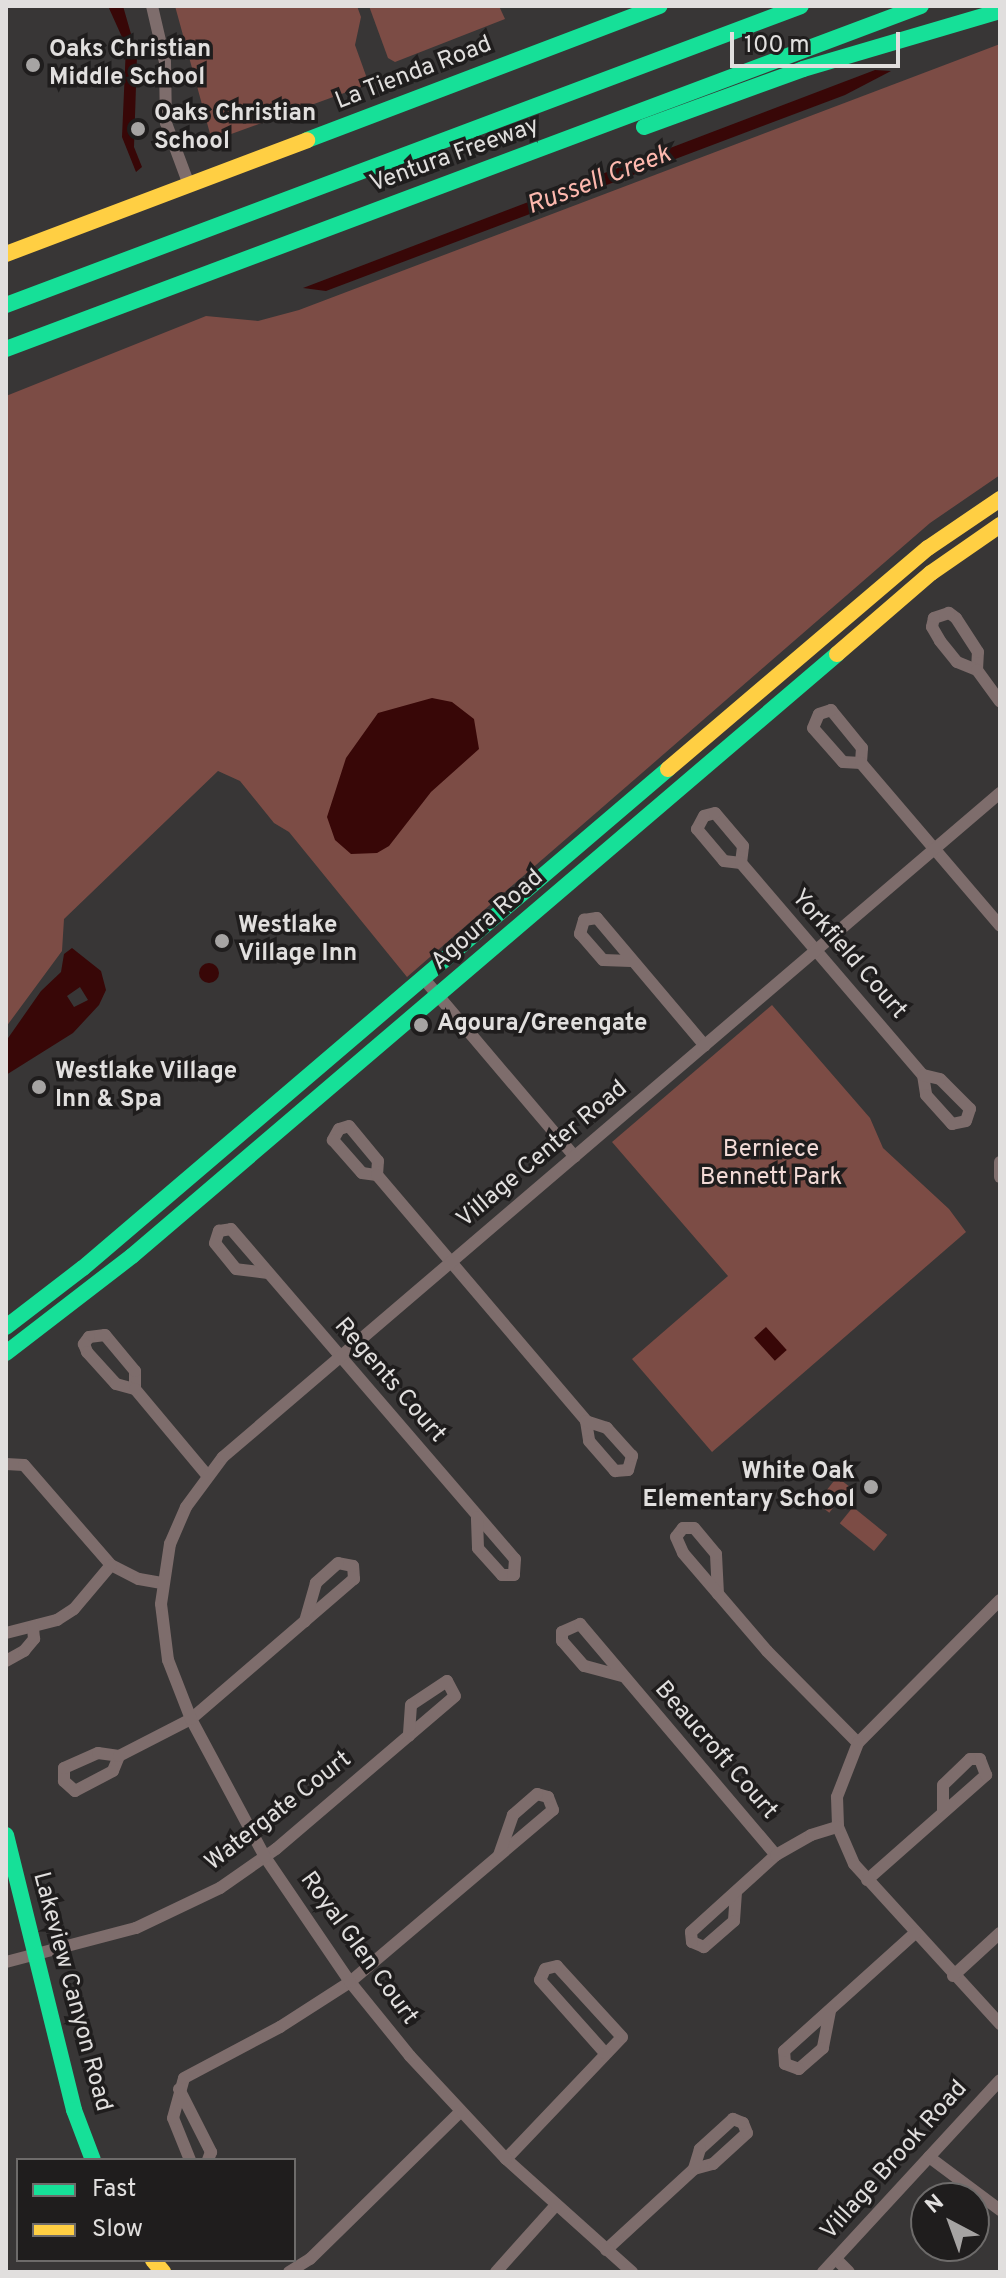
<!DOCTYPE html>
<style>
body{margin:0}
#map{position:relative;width:1006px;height:2278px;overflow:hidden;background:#383636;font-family:Overpass,sans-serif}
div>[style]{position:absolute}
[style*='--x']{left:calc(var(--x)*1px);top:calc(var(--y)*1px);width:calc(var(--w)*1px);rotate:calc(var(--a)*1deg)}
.green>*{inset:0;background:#7c4c45;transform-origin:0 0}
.water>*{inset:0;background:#380707;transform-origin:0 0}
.round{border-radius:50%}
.street>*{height:12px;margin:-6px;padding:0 6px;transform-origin:6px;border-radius:6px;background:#7e6d6c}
.fast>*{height:16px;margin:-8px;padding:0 8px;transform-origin:8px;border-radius:8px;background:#16e098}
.slow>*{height:16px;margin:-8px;padding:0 8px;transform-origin:8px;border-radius:8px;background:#ffcf43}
.dots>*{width:22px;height:22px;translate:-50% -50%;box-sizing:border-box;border:4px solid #1f1d1d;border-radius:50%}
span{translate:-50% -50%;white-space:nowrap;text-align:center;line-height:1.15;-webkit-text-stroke:7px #1f1d1d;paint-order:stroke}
.poi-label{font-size:24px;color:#e1dfde;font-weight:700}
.left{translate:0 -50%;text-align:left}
.right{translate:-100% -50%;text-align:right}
.street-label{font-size:24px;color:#e1dfde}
.park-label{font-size:24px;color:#f2dad6}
.water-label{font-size:26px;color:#fdb8ae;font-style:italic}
.frame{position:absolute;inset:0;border:8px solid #e1dfde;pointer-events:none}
.legend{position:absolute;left:16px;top:2158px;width:280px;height:104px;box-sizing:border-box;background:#1f1d1d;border:2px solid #6d6b6a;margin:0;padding:10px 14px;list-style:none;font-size:24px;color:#e1dfde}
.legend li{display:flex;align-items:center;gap:16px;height:40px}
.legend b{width:40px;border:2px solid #6d6b6a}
.north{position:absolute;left:910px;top:2182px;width:80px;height:80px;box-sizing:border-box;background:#1f1d1d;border:2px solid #6d6b6a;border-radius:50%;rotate:319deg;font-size:22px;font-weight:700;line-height:32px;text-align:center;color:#e1dfde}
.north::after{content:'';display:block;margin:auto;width:28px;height:36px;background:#a6a4a3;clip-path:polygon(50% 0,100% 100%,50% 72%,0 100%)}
.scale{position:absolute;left:730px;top:32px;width:170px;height:36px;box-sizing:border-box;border:4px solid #e1dfde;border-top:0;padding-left:10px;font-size:24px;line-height:28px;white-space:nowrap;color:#e1dfde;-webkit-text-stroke:6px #1f1d1d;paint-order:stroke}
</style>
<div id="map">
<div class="green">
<div style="clip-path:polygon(175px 6px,357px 6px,361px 17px,355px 45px,369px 84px,212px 141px)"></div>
<div style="clip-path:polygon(369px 6px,499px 6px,505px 19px,395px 62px,388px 58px)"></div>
<div style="clip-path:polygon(1000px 44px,1000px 475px,930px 523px,407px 977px,289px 832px,274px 823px,240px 781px,218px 771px,64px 919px,62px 951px,6px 1027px,6px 396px,206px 316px,258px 321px,299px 310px)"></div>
<div style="clip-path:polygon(772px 1005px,870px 1118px,883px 1148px,949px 1209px,966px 1232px,712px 1452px,632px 1359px,728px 1276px,612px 1142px)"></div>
<div style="left:837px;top:1477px;width:16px;height:33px;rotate:38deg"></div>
<div style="left:853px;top:1507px;width:44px;height:21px;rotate:39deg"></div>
</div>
<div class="water">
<div style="clip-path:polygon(108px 6px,123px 6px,137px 55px,134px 147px,142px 167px,136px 172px,122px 137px,126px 46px)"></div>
<div style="clip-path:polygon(875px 70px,891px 71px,845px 95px,326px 291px,303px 288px)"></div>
<div style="clip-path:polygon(432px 698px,452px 702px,474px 719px,479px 749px,431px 792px,389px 846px,377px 853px,351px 854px,335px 840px,327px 817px,346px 758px,378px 713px)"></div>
<div style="clip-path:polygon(evenodd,72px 948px,101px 971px,106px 990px,99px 1005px,73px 1033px,6px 1075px,6px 1041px,41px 991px,61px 972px,64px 954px,72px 948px,80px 987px,88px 1000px,74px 1007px,67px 996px,80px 987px)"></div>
<div class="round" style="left:199px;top:963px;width:20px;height:20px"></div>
<div style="left:766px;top:1327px;width:31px;height:16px;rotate:48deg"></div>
</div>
<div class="street">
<div style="--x:152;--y:6;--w:57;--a:76.9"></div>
<div style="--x:165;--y:62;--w:61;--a:89.1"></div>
<div style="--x:166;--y:123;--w:66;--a:69.6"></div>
<div style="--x:977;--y:670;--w:18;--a:-87"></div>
<div style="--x:978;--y:652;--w:40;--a:-122.9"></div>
<div style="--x:956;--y:618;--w:9;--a:-144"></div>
<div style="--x:949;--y:613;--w:16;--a:162"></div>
<div style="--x:934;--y:618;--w:9;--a:103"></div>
<div style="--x:932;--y:627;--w:16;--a:60"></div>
<div style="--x:940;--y:641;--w:27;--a:51"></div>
<div style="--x:957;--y:662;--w:22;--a:22"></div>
<div style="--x:977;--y:670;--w:39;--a:54"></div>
<div style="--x:831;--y:710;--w:49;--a:50.8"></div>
<div style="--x:862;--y:748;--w:15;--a:94"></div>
<div style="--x:861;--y:763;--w:18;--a:-177"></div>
<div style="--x:843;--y:762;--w:45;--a:-131.4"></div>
<div style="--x:813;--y:728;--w:15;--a:-67"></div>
<div style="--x:819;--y:714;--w:13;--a:-18"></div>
<div style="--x:861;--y:763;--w:214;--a:49.5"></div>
<div style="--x:741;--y:863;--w:17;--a:-83"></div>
<div style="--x:743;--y:846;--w:43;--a:-130.3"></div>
<div style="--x:715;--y:813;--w:11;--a:165"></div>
<div style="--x:704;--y:816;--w:15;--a:118"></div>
<div style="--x:697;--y:829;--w:42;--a:49.8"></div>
<div style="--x:724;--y:861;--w:17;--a:7"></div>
<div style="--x:741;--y:863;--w:279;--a:49.4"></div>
<div style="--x:923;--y:1075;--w:20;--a:81"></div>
<div style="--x:926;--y:1095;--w:39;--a:48"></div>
<div style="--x:952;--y:1124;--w:14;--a:-12"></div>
<div style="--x:966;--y:1121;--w:13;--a:-72"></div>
<div style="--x:970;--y:1109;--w:42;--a:-135"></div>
<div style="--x:940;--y:1079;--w:17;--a:-167"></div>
<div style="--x:631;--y:961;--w:28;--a:-178"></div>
<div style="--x:603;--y:960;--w:35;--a:-131"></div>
<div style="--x:580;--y:934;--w:15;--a:-74"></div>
<div style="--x:584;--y:920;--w:13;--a:-9"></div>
<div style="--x:597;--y:918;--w:167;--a:49.8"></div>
<div style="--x:424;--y:979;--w:233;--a:49.7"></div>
<div style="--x:1000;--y:1162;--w:15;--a:90"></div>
<div style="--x:377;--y:1175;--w:14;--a:-86"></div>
<div style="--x:378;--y:1161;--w:45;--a:-129.6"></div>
<div style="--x:349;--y:1126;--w:10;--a:163"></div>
<div style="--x:339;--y:1129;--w:13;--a:119"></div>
<div style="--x:333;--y:1140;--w:44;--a:48.7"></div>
<div style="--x:362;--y:1173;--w:15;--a:8"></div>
<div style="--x:377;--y:1175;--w:323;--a:49.6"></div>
<div style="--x:586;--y:1421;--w:20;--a:81"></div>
<div style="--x:589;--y:1441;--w:40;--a:49"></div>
<div style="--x:615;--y:1471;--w:13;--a:-4"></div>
<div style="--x:628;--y:1470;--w:15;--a:-74"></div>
<div style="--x:632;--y:1456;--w:38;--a:-132"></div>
<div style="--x:607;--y:1428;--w:22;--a:-162"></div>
<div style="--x:268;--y:1273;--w:32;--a:-173"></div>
<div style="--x:236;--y:1269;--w:33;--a:-129"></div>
<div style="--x:215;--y:1243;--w:13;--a:-72"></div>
<div style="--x:219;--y:1231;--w:12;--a:-9"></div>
<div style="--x:231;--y:1229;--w:435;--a:49.3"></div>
<div style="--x:515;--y:1559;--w:16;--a:94"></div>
<div style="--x:514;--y:1575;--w:12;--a:180"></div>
<div style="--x:502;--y:1575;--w:36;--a:-132"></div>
<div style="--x:478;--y:1548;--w:31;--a:-92"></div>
<div style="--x:135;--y:1389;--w:18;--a:-90"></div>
<div style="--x:135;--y:1371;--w:47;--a:-129.8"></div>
<div style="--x:105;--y:1335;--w:16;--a:173"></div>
<div style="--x:89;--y:1337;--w:9;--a:126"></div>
<div style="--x:84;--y:1344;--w:9;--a:69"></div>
<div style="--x:87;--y:1352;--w:43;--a:47.8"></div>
<div style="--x:116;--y:1384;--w:20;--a:15"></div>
<div style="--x:135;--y:1389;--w:111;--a:50.1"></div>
<div style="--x:6;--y:1464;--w:18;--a:3"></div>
<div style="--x:24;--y:1465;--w:133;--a:49"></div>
<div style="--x:111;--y:1565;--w:31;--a:27"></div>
<div style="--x:139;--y:1579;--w:23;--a:10"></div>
<div style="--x:718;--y:1594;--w:40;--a:-92.9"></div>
<div style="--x:716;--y:1554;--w:34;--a:-130"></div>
<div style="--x:694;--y:1528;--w:11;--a:180"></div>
<div style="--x:683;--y:1528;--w:11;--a:128"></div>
<div style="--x:676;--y:1537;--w:17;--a:66"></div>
<div style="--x:683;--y:1553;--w:129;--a:49.4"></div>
<div style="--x:767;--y:1651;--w:129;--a:45.3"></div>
<div style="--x:1000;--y:1600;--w:202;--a:134.8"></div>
<div style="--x:858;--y:1743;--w:58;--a:111.3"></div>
<div style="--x:837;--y:1797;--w:30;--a:88"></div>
<div style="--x:838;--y:1827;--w:40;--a:66.6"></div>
<div style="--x:854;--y:1864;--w:217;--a:47.6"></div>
<div style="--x:6;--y:1633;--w:53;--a:-14.3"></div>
<div style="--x:57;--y:1620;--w:20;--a:-33"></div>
<div style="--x:74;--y:1609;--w:57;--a:-49.9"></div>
<div style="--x:6;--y:1661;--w:21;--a:-29"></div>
<div style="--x:24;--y:1651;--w:16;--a:-50"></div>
<div style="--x:34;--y:1639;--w:12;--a:-95"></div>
<div style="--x:622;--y:1676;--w:39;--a:-165"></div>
<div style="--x:584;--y:1666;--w:33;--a:-131"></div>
<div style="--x:562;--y:1641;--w:9;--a:-90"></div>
<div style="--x:562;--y:1632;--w:20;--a:-24"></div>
<div style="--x:580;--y:1624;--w:303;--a:49.7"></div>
<div style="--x:119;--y:1756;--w:16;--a:112"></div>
<div style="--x:113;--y:1771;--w:43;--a:152.2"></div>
<div style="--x:75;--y:1791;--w:15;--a:-138"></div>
<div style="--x:64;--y:1781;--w:13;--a:-90"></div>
<div style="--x:64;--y:1768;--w:37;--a:-24"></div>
<div style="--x:98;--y:1753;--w:21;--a:8"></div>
<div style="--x:119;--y:1756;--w:81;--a:-27.2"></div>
<div style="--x:191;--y:1719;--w:215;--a:-40.7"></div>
<div style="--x:354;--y:1579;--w:13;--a:-94"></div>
<div style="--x:353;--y:1566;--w:15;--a:-169"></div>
<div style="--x:338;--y:1563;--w:30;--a:138"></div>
<div style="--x:316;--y:1583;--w:40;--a:106"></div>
<div style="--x:867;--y:1880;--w:159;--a:-41.4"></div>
<div style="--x:986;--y:1775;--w:17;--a:-111"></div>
<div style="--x:980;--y:1759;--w:10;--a:180"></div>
<div style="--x:970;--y:1759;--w:37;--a:136"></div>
<div style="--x:943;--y:1785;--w:27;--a:90"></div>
<div style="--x:736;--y:1892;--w:29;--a:94"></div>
<div style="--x:734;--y:1921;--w:40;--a:139"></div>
<div style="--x:704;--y:1947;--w:13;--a:-157"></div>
<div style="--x:692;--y:1942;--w:10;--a:-96"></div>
<div style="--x:691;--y:1932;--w:115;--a:-42.2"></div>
<div style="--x:776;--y:1855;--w:40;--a:-29.7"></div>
<div style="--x:811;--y:1835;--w:28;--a:-17"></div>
<div style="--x:6;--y:1962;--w:134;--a:-14.7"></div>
<div style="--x:136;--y:1928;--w:93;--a:-25.5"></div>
<div style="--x:220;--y:1888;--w:68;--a:-34.9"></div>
<div style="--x:276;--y:1849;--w:235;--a:-40.5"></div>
<div style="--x:455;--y:1696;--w:17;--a:-118"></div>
<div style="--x:447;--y:1681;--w:43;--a:146.3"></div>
<div style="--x:411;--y:1705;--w:31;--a:94"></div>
<div style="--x:953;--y:1976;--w:64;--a:-42.5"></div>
<div style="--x:830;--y:2011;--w:38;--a:101"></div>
<div style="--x:823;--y:2048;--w:32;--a:139"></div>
<div style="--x:799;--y:2069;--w:15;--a:-160"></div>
<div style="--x:785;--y:2064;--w:13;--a:-94"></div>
<div style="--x:784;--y:2051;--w:176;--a:-42"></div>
<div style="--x:179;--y:2089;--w:71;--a:63.1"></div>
<div style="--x:211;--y:2152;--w:9;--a:111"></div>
<div style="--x:929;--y:2157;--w:89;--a:36.7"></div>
<div style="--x:506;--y:2159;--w:168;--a:-46.4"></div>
<div style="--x:622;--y:2037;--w:96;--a:-132.5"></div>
<div style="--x:557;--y:1966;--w:12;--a:166"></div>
<div style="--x:545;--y:1969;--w:12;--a:114"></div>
<div style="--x:540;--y:1980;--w:98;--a:48.3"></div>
<div style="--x:190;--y:2160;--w:45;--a:-112"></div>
<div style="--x:173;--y:2118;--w:41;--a:-74.6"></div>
<div style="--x:184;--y:2078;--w:109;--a:-28"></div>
<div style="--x:280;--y:2027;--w:83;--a:-32.7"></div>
<div style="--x:350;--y:1982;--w:266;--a:-40.3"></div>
<div style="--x:553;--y:1810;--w:14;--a:-111"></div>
<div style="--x:548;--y:1797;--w:11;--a:-165"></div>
<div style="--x:537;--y:1794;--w:32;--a:139"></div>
<div style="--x:513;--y:1815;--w:42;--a:109.3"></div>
<div style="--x:606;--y:2250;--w:120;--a:-42.6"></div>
<div style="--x:694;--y:2169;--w:20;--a:-15"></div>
<div style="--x:713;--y:2164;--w:46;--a:-42.4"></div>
<div style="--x:747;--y:2133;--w:11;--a:-112"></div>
<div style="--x:743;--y:2123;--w:11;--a:-158"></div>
<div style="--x:733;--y:2119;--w:45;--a:137.7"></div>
<div style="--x:700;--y:2149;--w:21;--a:107"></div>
<div style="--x:836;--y:2259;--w:18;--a:45"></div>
<div style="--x:289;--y:2272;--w:25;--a:-32"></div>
<div style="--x:310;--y:2259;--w:210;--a:-44.4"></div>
<div style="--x:496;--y:2272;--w:89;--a:-48.2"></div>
<div style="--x:632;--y:2272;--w:169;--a:-138.1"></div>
<div style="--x:506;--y:2159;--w:141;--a:-133"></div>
<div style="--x:410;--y:2056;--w:95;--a:-129"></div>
<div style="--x:350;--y:1982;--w:151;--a:-124.2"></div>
<div style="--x:265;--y:1857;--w:157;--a:-118.2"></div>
<div style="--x:191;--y:1719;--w:63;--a:-111.3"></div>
<div style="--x:168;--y:1660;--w:56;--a:-97.1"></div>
<div style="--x:161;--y:1604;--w:61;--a:-81.5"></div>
<div style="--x:170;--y:1544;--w:40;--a:-66.6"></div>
<div style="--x:186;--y:1507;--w:62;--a:-53.5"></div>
<div style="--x:223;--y:1457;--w:1022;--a:-40.52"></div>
<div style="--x:823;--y:2272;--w:261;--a:-47.3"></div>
</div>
<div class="fast">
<div style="--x:644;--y:127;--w:169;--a:-20"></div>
<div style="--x:803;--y:69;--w:205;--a:-16.4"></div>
<div style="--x:307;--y:140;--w:377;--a:-20.8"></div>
<div style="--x:6;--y:305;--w:849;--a:-20.61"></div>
<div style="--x:6;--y:349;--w:977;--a:-20.55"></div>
<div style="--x:6;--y:1327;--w:97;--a:-37.5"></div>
<div style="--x:83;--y:1268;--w:769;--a:-40.46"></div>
<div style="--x:6;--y:1353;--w:159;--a:-37.6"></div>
<div style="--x:132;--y:1256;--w:927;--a:-40.49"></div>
<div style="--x:6;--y:1835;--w:283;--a:76.1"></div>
<div style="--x:74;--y:2110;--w:53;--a:69.2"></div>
</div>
<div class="slow">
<div style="--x:6;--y:254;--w:322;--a:-20.7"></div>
<div style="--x:837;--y:654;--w:124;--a:-40.8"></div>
<div style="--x:931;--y:573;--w:84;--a:-34.8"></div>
<div style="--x:668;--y:769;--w:341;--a:-40.4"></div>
<div style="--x:928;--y:548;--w:87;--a:-34.2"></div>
<div style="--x:153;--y:2260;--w:16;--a:50"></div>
</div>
<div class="dots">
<div style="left:33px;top:65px;background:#a6a4a3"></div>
<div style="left:138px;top:129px;background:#a6a4a3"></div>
<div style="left:222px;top:941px;background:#a6a4a3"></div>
<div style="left:421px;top:1025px;background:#a6a4a3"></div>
<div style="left:39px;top:1087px;background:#a6a4a3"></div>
<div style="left:871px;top:1487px;background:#a6a4a3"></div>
</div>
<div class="poi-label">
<span class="left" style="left:49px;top:65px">Oaks Christian<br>Middle School</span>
<span class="left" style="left:154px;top:129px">Oaks Christian<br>School</span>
<span class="left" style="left:238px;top:941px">Westlake<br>Village Inn</span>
<span class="left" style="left:437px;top:1025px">Agoura/Greengate</span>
<span class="left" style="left:55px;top:1087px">Westlake Village<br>Inn &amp; Spa</span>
<span class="right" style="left:855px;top:1487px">White Oak<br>Elementary School</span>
</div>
<div class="street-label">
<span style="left:414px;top:74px;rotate:-21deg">La Tienda Road</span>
<span style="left:455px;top:156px;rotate:-20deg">Ventura Freeway</span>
<span style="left:488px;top:921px;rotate:-41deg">Agoura Road</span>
<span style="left:848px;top:955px;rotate:49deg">Yorkfield Court</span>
<span style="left:543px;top:1155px;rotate:-40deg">Village Center Road</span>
<span style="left:389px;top:1381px;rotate:49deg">Regents Court</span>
<span style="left:715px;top:1751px;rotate:49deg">Beaucroft Court</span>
<span style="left:279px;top:1812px;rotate:-38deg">Watergate Court</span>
<span style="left:358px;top:1949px;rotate:54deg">Royal Glen Court</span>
<span style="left:71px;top:1992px;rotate:75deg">Lakeview Canyon Road</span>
<span style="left:895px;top:2161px;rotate:-48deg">Village Brook Road</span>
</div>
<div class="park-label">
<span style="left:771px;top:1165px">Berniece<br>Bennett Park</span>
</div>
<div class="water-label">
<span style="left:599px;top:181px;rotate:-21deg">Russell Creek</span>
</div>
<div class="frame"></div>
<ul class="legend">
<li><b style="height:10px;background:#16e098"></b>Fast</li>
<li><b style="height:10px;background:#ffcf43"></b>Slow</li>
</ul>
<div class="north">N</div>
<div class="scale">100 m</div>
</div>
